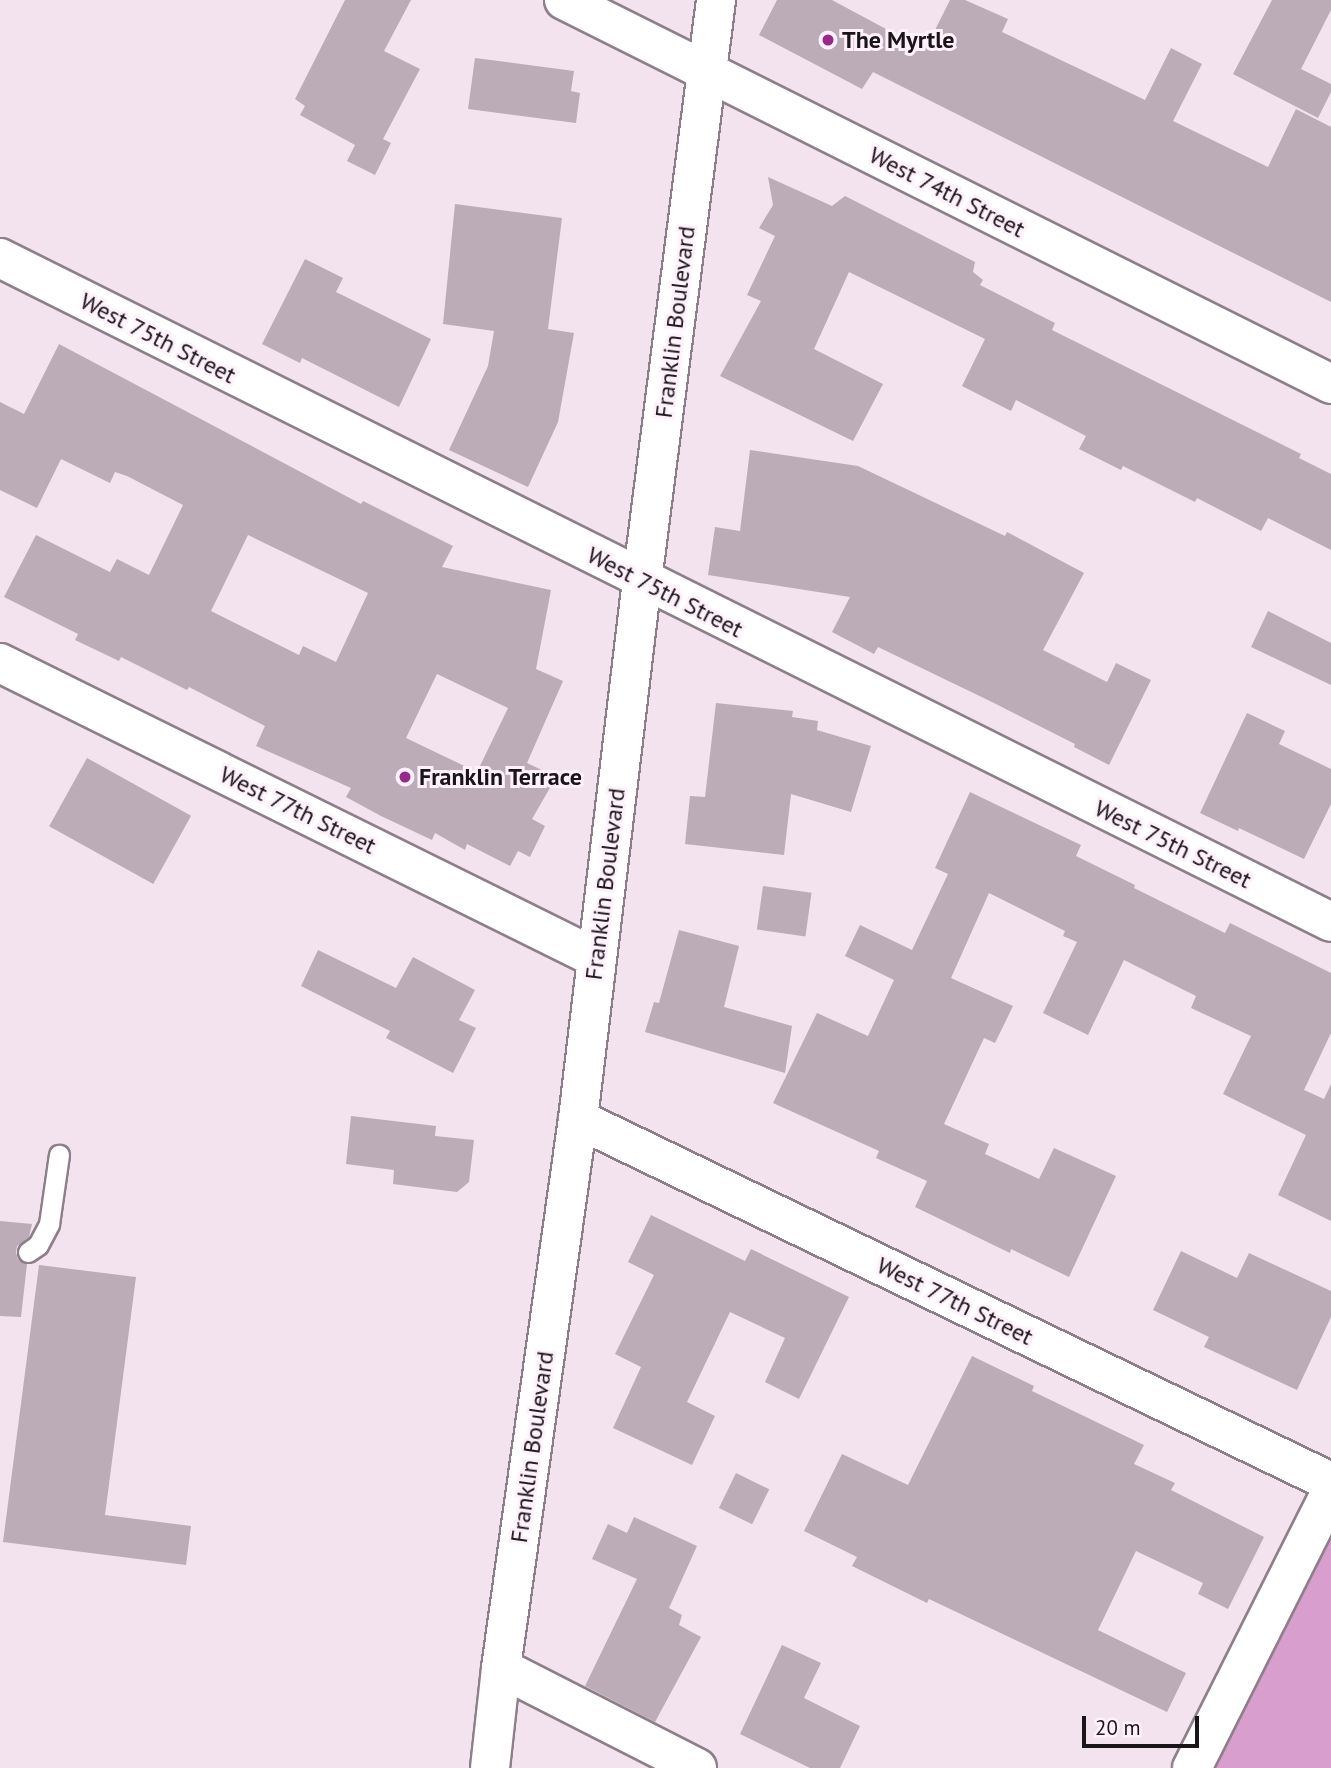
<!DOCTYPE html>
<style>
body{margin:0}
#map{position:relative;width:1331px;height:1768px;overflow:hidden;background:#f3e3ef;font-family:"PT Sans",sans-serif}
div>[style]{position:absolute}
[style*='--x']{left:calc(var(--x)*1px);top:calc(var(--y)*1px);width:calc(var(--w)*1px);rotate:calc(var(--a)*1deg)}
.forest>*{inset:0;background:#d89ecd}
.building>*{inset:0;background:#bbacb8;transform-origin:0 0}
.roads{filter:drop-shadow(2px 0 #8d7f8a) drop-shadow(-2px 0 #8d7f8a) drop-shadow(0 2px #8d7f8a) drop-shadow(0 -2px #8d7f8a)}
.service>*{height:19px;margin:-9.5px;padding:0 9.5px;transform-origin:9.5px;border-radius:9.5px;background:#fff}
.minor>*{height:38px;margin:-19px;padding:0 19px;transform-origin:19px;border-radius:19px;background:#fff}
.tertiary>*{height:38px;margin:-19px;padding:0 19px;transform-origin:19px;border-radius:19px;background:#fff}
.dots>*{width:19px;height:19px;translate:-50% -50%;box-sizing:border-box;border:4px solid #fef1fb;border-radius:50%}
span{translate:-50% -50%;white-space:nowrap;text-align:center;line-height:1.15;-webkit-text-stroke:6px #fef1fb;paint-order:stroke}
.poi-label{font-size:24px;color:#1a1519;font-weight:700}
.left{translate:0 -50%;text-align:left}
.street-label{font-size:24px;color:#1a1519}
.scale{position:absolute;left:1082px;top:1716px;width:117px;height:32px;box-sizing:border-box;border:4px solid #1a1519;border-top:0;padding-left:9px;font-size:21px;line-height:24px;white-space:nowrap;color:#1a1519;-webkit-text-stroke:5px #fef1fb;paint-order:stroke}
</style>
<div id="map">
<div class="forest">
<div style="clip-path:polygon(1331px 1492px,1331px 1768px,1192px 1768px)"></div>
</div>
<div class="building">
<div style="clip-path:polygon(345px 0,411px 0,384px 51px,420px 69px,383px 139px,391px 143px,375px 175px,347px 161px,355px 145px,300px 115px,305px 106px,295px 99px)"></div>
<div style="clip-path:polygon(777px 0,832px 0,925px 50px,950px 0,965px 0,1008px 19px,1002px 32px,1145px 100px,1171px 48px,1202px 64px,1173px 121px,1268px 167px,1296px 109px,1331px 127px,1331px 302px,873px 72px,862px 89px,759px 35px)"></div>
<div style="clip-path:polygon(1272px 0,1331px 0,1331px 10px,1301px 69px,1331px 84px,1331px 92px,1318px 118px,1233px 74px)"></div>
<div style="clip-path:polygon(475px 58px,574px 71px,571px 91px,580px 93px,576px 123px,468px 109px)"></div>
<div style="clip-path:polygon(768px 177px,832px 206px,845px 196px,975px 262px,973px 272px,983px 280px,980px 285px,1055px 323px,1052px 330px,1301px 454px,1299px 458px,1331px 474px,1331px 550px,1268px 518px,1261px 531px,1197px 498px,1195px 502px,1123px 466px,1121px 470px,1079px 449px,1086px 436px,1016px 400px,1011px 411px,962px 386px,985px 339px,849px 272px,814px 349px,883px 384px,853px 441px,720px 376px,761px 301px,747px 295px,775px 236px,759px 228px,773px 205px)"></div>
<div style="clip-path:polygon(455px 204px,562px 218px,548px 329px,574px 333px,558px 422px,528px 487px,449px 450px,488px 366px,494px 331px,443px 324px)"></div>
<div style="clip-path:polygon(305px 259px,343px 278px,336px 292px,431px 339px,399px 407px,302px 358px,300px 363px,262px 344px)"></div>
<div style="clip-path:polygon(evenodd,59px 344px,361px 504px,363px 501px,453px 546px,442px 567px,551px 590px,536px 669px,563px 681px,527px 763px,548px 773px,551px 786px,532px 819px,545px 826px,530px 857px,518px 851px,510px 866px,467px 844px,465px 850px,435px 833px,432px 840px,381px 816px,346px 797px,351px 788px,256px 746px,265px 726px,189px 687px,187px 690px,121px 657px,119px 661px,75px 640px,78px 634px,4px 597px,36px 535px,110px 572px,117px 559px,149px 575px,183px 505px,127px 476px,115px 472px,110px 483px,61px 459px,37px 508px,0 490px,0 402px,24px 414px,59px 344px,248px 535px,368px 593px,336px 662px,303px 646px,299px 655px,211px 611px,248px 535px,59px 344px,437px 674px,508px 708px,477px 772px,406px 738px,437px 674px)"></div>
<div style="clip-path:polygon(750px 450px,858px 466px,1005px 536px,1007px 532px,1084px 573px,1043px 650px,1107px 682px,1116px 663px,1151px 680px,1109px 765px,1074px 747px,1075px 744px,994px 703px,878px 647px,874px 654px,832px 632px,850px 597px,708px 575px,715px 527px,740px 531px)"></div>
<div style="clip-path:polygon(1268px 611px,1331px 643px,1331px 685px,1251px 647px)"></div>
<div style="clip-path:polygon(716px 703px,793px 711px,792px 717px,818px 721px,817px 730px,871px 746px,851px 812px,791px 794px,784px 855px,685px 844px,690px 796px,705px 797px)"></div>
<div style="clip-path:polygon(1247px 713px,1285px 731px,1279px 744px,1331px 769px,1331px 804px,1304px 859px,1239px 828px,1238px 831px,1200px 813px)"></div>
<div style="left:87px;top:758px;width:119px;height:78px;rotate:29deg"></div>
<div style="clip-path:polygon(970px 792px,1081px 845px,1076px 856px,1135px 885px,1134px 888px,1225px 933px,1230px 923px,1331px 973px,1331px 1033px,1304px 1090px,1324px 1099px,1331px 1084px,1331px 1221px,1278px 1195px,1306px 1135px,1223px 1094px,1251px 1036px,1191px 1008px,1196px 996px,1124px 960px,1088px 1035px,1043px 1013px,1077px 942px,1063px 936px,1065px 931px,989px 893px,951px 978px,1013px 1006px,995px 1043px,984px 1038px,944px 1124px,989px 1144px,985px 1154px,1039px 1179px,1054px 1148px,1116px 1176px,1069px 1277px,1011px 1249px,1010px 1253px,915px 1207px,927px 1181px,876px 1158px,879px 1151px,773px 1103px,817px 1013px,868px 1036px,894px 980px,845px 956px,860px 925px,912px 950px,948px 874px,935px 868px)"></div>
<div style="left:763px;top:886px;width:49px;height:44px;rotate:8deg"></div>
<div style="clip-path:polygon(679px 930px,739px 946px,724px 1007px,792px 1026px,785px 1073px,645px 1032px,654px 1002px,659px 1003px)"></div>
<div style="clip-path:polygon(318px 950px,396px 988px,413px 957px,475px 990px,459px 1020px,476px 1028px,453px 1073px,386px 1038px,390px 1031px,301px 986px)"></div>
<div style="clip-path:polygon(351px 1116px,436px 1126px,435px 1136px,474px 1140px,469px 1182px,457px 1192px,393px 1184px,394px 1170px,346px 1164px)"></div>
<div style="clip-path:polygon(651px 1215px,745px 1261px,751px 1249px,849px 1297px,799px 1399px,765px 1382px,785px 1338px,730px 1312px,687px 1402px,715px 1416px,692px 1465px,613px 1428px,641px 1367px,615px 1354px,654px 1275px,628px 1262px)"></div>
<div style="clip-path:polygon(0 1221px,32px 1224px,29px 1237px,17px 1246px,16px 1252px,18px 1260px,27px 1264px,21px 1317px,0 1316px)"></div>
<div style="clip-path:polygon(1181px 1251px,1237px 1278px,1249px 1253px,1331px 1291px,1331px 1317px,1297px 1390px,1204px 1347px,1209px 1337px,1153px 1310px)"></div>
<div style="clip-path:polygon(39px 1265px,136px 1277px,105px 1515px,191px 1526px,186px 1565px,3px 1542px)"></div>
<div style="clip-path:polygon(972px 1356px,1034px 1386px,1032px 1391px,1144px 1445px,1134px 1464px,1175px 1483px,1171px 1490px,1264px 1537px,1228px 1609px,1198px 1594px,1203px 1583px,1136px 1551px,1098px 1630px,1186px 1673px,1167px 1712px,929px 1599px,927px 1603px,852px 1566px,857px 1557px,804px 1531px,842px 1454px,908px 1485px)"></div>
<div style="left:736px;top:1473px;width:37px;height:39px;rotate:26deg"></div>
<div style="clip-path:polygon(634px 1517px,697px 1546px,669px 1608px,682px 1615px,679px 1625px,701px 1637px,655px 1722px,585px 1686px,637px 1579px,592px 1559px,608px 1524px,627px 1533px)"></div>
<div style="clip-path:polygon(782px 1645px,821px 1663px,804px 1698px,860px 1726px,840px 1768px,810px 1768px,740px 1734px)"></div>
</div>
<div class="roads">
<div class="service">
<div style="--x:28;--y:1252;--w:12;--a:-35"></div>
<div style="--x:38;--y:1245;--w:24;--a:-62"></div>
<div style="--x:49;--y:1224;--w:70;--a:-81.8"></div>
</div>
<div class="minor">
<div style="--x:564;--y:0;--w:858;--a:26.59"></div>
<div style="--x:0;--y:258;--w:1487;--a:26.51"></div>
<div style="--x:0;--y:663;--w:665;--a:26.33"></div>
<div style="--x:578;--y:1119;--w:836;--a:25.74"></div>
<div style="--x:501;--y:1668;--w:220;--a:27"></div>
<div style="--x:1192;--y:1768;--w:309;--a:-63.3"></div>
</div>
<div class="tertiary">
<div style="--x:490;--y:1768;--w:101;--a:-83.7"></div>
<div style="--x:501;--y:1668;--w:554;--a:-82.02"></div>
<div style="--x:578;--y:1119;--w:542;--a:-83.22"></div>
<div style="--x:642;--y:581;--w:586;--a:-82.74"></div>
</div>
</div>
<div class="dots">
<div style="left:828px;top:40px;background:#97298a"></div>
<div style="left:405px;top:777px;background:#97298a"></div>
</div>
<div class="poi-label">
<span class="left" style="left:842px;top:40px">The Myrtle</span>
<span class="left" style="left:419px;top:777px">Franklin Terrace</span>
</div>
<div class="street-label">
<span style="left:947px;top:192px;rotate:27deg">West 74th Street</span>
<span style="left:675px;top:322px;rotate:-83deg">Franklin Boulevard</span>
<span style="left:158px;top:338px;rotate:27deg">West 75th Street</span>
<span style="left:665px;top:592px;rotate:27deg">West 75th Street</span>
<span style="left:298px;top:810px;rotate:26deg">West 77th Street</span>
<span style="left:1173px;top:844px;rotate:26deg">West 75th Street</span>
<span style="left:605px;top:884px;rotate:-83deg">Franklin Boulevard</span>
<span style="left:955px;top:1301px;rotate:26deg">West 77th Street</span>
<span style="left:532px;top:1447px;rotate:-82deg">Franklin Boulevard</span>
</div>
<div class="scale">20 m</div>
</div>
